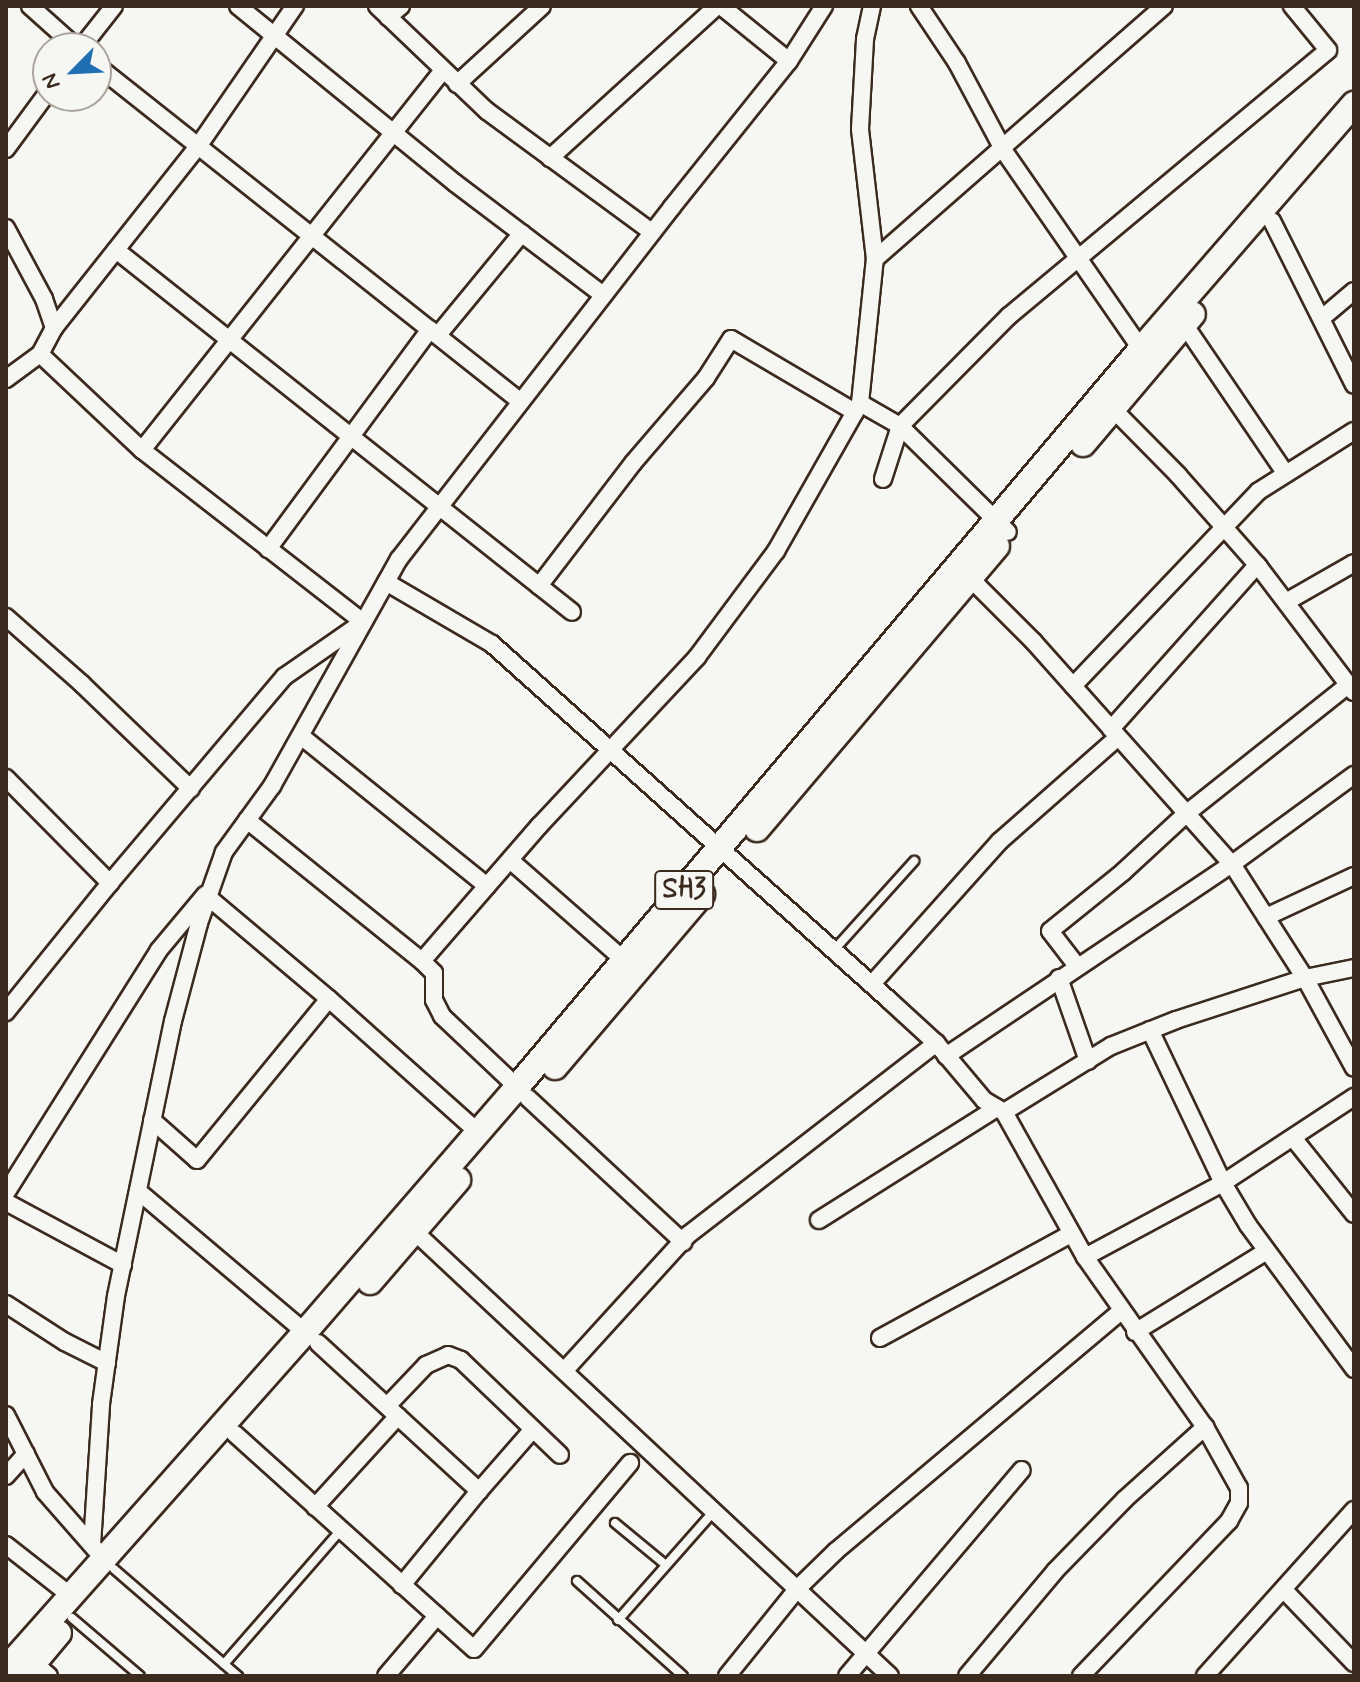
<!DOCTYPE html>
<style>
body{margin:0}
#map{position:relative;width:1360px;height:1682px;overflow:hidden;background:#f6f6f2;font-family:Mynerve,sans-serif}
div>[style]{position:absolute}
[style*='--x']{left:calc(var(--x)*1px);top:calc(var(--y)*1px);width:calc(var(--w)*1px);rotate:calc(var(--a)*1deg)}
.roads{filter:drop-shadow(2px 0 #3b2a1e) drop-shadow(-2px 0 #3b2a1e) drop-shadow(0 2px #3b2a1e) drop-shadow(0 -2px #3b2a1e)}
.service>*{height:8px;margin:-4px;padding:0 4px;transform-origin:4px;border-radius:4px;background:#f6f6f2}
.minor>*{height:16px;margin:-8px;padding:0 8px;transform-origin:8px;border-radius:8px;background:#f6f6f2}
.primary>*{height:24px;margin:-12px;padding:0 12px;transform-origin:12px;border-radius:12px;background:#f6f6f2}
span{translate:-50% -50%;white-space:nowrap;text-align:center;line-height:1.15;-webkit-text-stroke:6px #f6f6f2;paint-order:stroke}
.shield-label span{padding:2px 6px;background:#f6f6f2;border:2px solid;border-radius:6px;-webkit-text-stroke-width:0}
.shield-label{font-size:28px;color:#3b2a1e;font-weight:700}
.frame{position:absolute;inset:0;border:8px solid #3b2a1e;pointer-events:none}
.north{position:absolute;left:32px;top:32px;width:80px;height:80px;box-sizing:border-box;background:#f6f6f2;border:2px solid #aba49d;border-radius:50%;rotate:246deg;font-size:22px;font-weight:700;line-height:32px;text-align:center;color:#3b2a1e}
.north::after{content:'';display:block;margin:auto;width:28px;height:36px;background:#1f6fb2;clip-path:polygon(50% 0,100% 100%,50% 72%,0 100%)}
</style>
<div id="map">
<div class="roads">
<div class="service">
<div style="--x:834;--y:950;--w:120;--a:-48"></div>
<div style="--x:615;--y:1523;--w:66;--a:39.5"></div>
<div style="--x:114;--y:1569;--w:164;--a:40.8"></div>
<div style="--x:577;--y:1581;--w:142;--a:41.9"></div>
<div style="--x:72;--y:1618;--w:89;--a:40.5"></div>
<div style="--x:618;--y:1620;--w:147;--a:-48.6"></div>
<div style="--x:224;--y:1664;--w:178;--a:-48.9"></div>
</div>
<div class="minor">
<div style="--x:30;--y:6;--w:63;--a:41.8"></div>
<div style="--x:238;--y:6;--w:280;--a:39.2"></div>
<div style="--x:455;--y:183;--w:186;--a:37.1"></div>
<div style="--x:377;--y:6;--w:152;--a:43.7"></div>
<div style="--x:487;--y:111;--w:205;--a:36.3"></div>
<div style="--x:721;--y:6;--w:87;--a:39"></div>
<div style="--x:919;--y:6;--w:69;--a:56.3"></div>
<div style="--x:957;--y:63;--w:100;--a:61.9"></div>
<div style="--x:1004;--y:151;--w:241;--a:55.3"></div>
<div style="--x:388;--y:17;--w:17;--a:-40"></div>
<div style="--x:81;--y:48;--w:53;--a:-51.8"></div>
<div style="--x:96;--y:65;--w:542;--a:38.41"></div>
<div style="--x:457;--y:84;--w:115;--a:-42.5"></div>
<div style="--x:6;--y:149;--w:71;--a:-53.6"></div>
<div style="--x:550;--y:158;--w:226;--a:-42.3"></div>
<div style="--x:1272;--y:221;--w:183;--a:63.4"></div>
<div style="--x:6;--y:228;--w:81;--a:61.8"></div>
<div style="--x:44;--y:299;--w:31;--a:71"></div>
<div style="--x:54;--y:328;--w:30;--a:118"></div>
<div style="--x:116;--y:250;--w:582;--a:38.44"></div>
<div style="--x:875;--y:259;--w:384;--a:-41.2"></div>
<div style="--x:1322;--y:318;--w:42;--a:-40.2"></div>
<div style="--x:1184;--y:324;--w:181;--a:55.8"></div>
<div style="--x:54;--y:328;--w:233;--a:-51.6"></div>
<div style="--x:199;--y:145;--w:169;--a:-55.4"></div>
<div style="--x:438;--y:335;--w:132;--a:-50.5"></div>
<div style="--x:6;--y:379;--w:42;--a:-36.3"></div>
<div style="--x:40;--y:354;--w:140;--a:43.3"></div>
<div style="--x:142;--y:450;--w:280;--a:37.9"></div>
<div style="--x:363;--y:622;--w:96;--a:145.2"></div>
<div style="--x:284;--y:677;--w:270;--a:130.2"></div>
<div style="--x:110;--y:883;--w:166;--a:128.9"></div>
<div style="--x:860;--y:403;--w:46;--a:29.9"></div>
<div style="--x:900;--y:426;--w:151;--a:44.5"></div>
<div style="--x:1113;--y:409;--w:93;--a:45.4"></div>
<div style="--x:1178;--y:475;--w:123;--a:48.6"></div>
<div style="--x:1259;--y:567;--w:157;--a:52.8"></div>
<div style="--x:142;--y:450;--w:483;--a:-51.6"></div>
<div style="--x:883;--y:479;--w:56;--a:-72.2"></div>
<div style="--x:900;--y:426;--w:155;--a:-45.3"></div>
<div style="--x:1009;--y:316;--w:415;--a:-39.8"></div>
<div style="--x:1328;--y:50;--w:57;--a:-129.3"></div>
<div style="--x:268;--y:549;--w:273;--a:-53.6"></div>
<div style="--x:970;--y:578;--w:89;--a:45"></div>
<div style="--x:1033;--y:641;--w:299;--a:48.3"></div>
<div style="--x:1232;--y:864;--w:135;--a:57.4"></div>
<div style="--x:1305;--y:978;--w:102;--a:61.4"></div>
<div style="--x:386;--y:582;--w:123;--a:30.3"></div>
<div style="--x:492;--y:644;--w:533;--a:41.88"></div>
<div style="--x:889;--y:1000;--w:64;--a:42.5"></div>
<div style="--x:936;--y:1043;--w:75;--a:49.9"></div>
<div style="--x:984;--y:1100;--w:23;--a:31"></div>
<div style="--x:1004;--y:1112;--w:166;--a:60.8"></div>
<div style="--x:1085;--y:1257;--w:208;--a:54.8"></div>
<div style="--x:1205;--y:1427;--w:70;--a:60.9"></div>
<div style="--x:1239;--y:1488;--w:15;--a:90"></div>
<div style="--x:1239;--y:1503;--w:21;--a:119"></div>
<div style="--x:1229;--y:1521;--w:214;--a:133.7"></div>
<div style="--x:539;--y:586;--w:155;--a:-52.6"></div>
<div style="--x:633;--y:463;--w:112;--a:-49.3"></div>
<div style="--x:706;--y:378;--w:46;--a:-57.3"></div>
<div style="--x:731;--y:339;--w:144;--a:30.5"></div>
<div style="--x:1286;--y:602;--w:78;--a:-29.8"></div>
<div style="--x:6;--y:617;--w:101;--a:41.4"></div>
<div style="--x:82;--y:684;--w:151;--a:43.9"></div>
<div style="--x:1073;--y:686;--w:269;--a:-46.4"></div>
<div style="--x:1259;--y:491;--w:112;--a:-32.3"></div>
<div style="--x:1111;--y:729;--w:220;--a:-48.3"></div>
<div style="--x:301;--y:736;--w:239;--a:38.9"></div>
<div style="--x:6;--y:778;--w:148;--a:45.3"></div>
<div style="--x:247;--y:820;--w:225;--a:38.9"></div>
<div style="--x:422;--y:961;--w:180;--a:-49.1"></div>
<div style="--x:540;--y:825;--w:230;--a:-46.9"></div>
<div style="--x:697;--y:657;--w:132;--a:-53.3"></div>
<div style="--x:776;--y:551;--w:170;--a:-60.4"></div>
<div style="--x:860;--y:403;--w:145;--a:-84.1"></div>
<div style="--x:875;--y:259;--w:131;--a:-96.6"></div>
<div style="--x:860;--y:129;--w:90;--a:-86.8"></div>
<div style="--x:865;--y:39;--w:34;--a:-78"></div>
<div style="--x:510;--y:860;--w:152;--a:41.3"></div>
<div style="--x:208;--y:897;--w:158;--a:40.1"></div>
<div style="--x:329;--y:999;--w:200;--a:41.8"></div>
<div style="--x:1266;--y:917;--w:97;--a:-25"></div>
<div style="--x:422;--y:961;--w:17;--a:45"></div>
<div style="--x:434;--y:973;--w:27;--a:90"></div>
<div style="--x:434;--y:1000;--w:18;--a:63"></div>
<div style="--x:442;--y:1016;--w:103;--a:43.4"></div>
<div style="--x:1077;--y:966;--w:44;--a:-127.6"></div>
<div style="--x:1050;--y:931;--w:94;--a:-38.9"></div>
<div style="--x:1123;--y:872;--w:87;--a:-42.7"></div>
<div style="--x:1187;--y:813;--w:207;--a:-38.5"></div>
<div style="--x:1059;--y:978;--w:88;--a:70.7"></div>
<div style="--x:872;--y:984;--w:192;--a:-48.2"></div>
<div style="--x:1000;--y:841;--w:157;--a:-41.4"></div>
<div style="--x:1150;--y:1030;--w:170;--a:64.5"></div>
<div style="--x:1223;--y:1183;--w:49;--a:59.2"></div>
<div style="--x:1248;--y:1225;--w:179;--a:53.6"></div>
<div style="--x:946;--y:1056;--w:344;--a:-33.9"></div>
<div style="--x:1232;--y:864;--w:151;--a:-36.1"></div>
<div style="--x:528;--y:1098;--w:212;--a:42.9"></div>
<div style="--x:1004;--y:1112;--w:126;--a:-31.7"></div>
<div style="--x:1111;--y:1046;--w:70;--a:-21.8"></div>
<div style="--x:1176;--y:1020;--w:136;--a:-18"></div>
<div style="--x:1305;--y:978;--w:50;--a:-11.5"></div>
<div style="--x:152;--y:1120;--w:60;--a:41.6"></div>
<div style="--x:197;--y:1160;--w:208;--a:-50.7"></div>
<div style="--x:1294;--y:1139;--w:96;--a:51.3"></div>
<div style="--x:138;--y:1191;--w:219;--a:40.2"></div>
<div style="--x:6;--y:1193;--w:287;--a:-57.8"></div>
<div style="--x:159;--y:950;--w:72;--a:-50.1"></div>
<div style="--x:6;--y:1202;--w:133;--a:28.3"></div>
<div style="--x:819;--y:1220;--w:210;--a:-32.2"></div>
<div style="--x:415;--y:1232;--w:650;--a:43.07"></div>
<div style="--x:1085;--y:1257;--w:157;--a:-28.2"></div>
<div style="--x:1223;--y:1183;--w:157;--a:-33.3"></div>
<div style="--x:6;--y:1304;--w:70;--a:32.8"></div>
<div style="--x:65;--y:1342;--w:47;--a:26.6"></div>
<div style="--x:1135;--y:1332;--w:153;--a:-31.6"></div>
<div style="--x:880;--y:1338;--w:217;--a:-28.6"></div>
<div style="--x:318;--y:1343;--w:219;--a:42.6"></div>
<div style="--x:479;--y:1491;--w:122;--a:129.3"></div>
<div style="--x:565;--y:1370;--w:183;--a:-47.7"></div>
<div style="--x:688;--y:1235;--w:314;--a:-37.7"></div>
<div style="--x:387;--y:1406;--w:57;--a:-46.4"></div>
<div style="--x:426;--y:1365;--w:24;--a:-24"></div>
<div style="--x:448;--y:1355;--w:14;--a:21"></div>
<div style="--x:461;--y:1360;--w:137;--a:43.8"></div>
<div style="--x:6;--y:1415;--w:86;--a:63.1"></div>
<div style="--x:45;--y:1492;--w:76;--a:48.7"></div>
<div style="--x:235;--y:1434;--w:321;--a:42"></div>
<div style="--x:474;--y:1649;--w:243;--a:-50"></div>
<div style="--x:6;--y:1476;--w:30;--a:-48"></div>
<div style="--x:479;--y:1491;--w:82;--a:-48.9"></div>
<div style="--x:315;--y:1507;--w:123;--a:-47.6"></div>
<div style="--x:6;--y:1545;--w:83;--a:38.1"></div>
<div style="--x:92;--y:1545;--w:141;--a:-86.3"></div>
<div style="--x:101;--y:1404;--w:109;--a:-82.1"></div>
<div style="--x:116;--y:1296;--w:281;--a:-78.3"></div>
<div style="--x:173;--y:1021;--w:101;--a:-75.1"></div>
<div style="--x:199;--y:923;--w:75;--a:-70.6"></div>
<div style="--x:224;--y:852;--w:82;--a:-54"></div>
<div style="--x:272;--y:786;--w:260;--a:-60.8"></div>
<div style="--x:399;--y:559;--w:445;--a:-52.2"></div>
<div style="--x:672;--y:207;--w:187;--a:-51.3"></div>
<div style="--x:789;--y:61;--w:65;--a:-57.5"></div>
<div style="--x:1284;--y:1590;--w:101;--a:46.2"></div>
<div style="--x:34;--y:1663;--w:20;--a:41"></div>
<div style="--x:386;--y:1676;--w:79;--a:-49.6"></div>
<div style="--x:727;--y:1676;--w:113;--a:-51.1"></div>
<div style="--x:798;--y:1588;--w:53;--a:-44.2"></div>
<div style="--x:836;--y:1551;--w:371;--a:-40.1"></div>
<div style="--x:847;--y:1676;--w:270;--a:-49.7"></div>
<div style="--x:967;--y:1676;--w:137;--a:-50"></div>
<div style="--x:1055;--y:1571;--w:100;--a:-45.8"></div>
<div style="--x:1125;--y:1499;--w:108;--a:-42"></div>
<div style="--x:1205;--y:1676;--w:223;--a:-48.1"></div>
</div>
<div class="primary">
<div style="--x:1083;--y:444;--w:170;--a:-49.8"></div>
<div style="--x:757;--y:829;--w:371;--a:-49.7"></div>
<div style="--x:555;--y:1067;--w:227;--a:-49.6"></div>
<div style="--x:370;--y:1282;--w:135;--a:-49.2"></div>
<div style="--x:6;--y:1669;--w:451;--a:-48.4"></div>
<div style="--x:305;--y:1332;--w:324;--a:-49.1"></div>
<div style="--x:517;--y:1087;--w:966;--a:-49.78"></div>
<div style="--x:1141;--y:349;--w:325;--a:-49"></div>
<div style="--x:23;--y:1676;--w:56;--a:-50.1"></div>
</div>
</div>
<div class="shield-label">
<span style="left:684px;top:890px">SH3</span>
</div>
<div class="frame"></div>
<div class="north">N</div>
</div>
